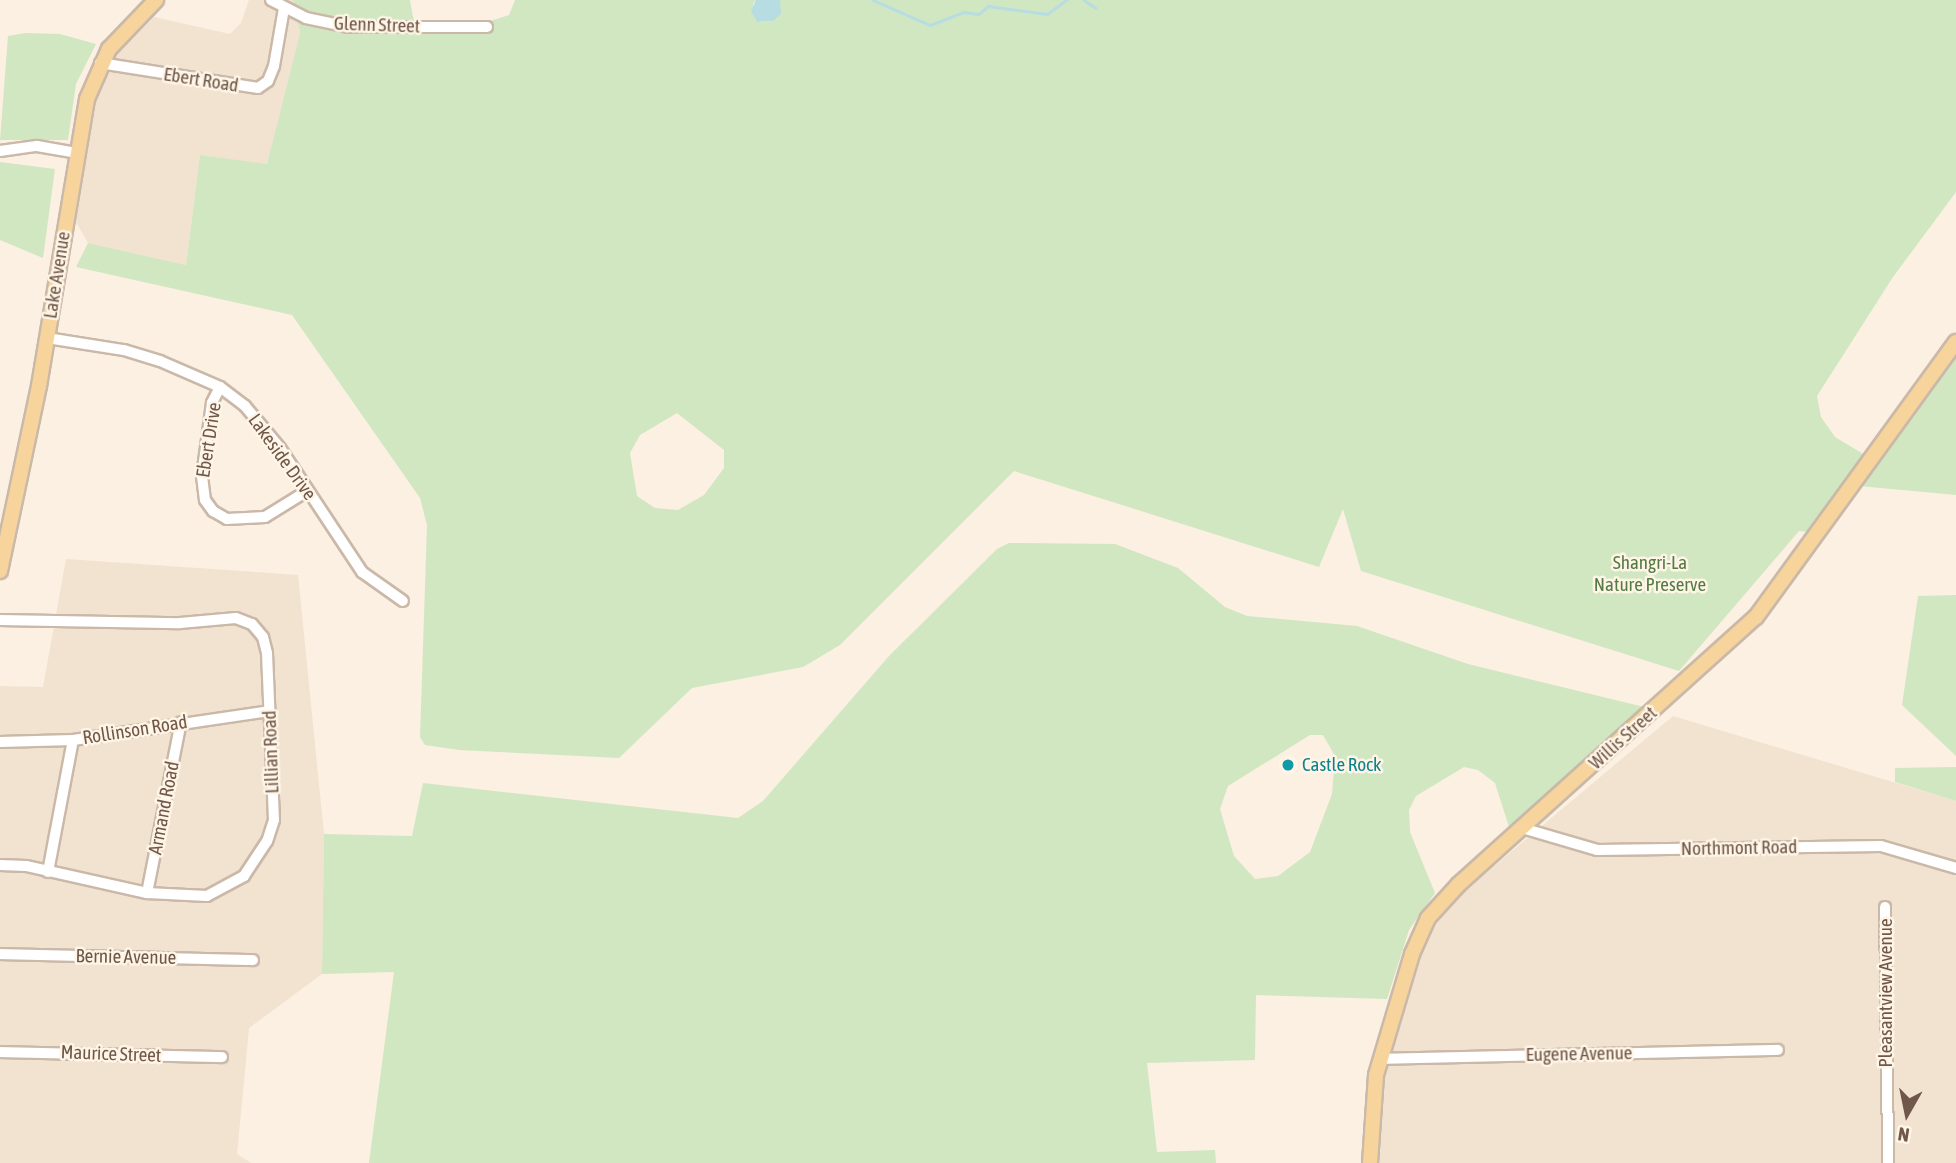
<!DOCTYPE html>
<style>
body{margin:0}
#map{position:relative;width:1956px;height:1163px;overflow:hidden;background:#fbf0e1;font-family:"Asap Condensed",sans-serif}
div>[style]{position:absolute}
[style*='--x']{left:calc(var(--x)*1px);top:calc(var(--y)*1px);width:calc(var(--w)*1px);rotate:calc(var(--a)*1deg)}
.residential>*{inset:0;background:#f2e2d0}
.green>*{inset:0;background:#d1e7c1}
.water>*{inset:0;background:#b7dde3}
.stream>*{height:2.5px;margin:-1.25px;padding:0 1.25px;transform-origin:1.25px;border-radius:1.25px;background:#b7dde3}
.roads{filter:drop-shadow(2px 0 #cab8a9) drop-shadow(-2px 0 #cab8a9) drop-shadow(0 2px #cab8a9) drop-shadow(0 -2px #cab8a9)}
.minor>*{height:10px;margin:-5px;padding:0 5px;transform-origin:5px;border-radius:5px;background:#fff}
.major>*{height:14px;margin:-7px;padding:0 7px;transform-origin:7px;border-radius:7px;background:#f7d49c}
.dots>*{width:19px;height:19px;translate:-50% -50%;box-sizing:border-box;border:4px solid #fef5e7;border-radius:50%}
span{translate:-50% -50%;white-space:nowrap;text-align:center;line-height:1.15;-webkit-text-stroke:5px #fef5e7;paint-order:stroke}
.street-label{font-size:19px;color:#705749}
.park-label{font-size:19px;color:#557b45}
.culture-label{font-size:19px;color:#0d838f}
.left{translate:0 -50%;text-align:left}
.north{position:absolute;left:1872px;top:1079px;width:70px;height:70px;-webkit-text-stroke:5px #fef5e7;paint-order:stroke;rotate:189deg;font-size:19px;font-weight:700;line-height:28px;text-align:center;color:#705749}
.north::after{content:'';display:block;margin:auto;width:24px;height:32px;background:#705749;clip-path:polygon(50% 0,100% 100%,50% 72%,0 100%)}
</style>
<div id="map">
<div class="residential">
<div style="clip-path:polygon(249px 0,293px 0,300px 33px,267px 165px,200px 155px,186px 265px,88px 243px,72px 215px,92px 91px,101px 70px,154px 17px,230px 34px,241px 23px)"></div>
<div style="clip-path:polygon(66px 559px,298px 575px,324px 834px,322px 974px,249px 1028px,237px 1154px,251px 1163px,0 1163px,0 686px,43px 687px)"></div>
<div style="clip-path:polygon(1673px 716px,1956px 801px,1956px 1163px,1376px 1163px,1382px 1071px,1420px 952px,1435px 925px,1462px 893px)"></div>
</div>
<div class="green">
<div style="clip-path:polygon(evenodd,293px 0,410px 0,416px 33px,453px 33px,509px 15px,515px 0,756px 0,753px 4px,757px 21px,761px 22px,773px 21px,780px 0,1956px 0,1956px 192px,1893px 277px,1817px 396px,1821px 417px,1835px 437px,1865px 455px,1816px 533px,1799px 531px,1679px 671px,1361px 571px,1343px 509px,1319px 567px,1014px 471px,840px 645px,803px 667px,692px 688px,619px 758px,459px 750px,425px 745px,420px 737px,427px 525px,420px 498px,292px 315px,76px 267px,88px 243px,186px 265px,200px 155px,267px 164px,300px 33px,293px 0,677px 413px,724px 450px,724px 468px,704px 495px,678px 510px,655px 508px,637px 496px,630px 453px,640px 435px,677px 413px)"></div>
<div style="clip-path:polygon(25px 33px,60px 34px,96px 44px,76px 84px,68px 140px,0 140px,8px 36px)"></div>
<div style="clip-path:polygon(0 162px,55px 169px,43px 258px,0 240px)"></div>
<div style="clip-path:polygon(1956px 351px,1956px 495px,1859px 486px)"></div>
<div style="clip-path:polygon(evenodd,1009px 543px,1115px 544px,1178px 568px,1225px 607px,1247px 616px,1357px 626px,1468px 664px,1644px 707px,1510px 830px,1495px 783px,1478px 770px,1464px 767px,1416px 796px,1409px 810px,1410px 832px,1435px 893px,1409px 930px,1387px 999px,1256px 995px,1255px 1060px,1147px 1063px,1157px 1152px,1215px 1150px,1216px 1163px,369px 1163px,394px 972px,322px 974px,324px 834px,412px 836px,423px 783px,738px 818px,763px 801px,889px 656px,997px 549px,1009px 543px,1310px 735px,1323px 735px,1335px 756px,1332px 794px,1310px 852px,1278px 876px,1255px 879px,1234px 856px,1220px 809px,1228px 786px,1310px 735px)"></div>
<div style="clip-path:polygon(1956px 595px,1956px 756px,1902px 705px,1918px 596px)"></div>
<div style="clip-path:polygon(1956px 767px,1956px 801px,1895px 782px,1895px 768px)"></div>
</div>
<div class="water">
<div style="clip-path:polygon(756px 0,780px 0,781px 14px,773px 21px,757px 22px,751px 11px)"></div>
</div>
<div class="stream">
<div style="--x:873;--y:0;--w:62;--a:23.7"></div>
<div style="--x:930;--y:25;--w:36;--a:-21"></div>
<div style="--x:964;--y:12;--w:15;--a:8"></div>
<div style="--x:979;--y:14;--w:12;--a:-42"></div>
<div style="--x:988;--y:6;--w:60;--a:7.7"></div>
<div style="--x:1047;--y:14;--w:24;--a:-36"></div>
<div style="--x:1084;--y:0;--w:14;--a:34"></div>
</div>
<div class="roads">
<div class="minor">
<div style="--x:271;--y:0;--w:39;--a:27"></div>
<div style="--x:306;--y:18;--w:44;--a:11.8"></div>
<div style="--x:349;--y:27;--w:138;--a:0"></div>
<div style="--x:100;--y:63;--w:160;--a:9"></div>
<div style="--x:258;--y:88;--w:12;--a:-35"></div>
<div style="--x:268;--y:81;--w:16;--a:-68"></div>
<div style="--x:274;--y:66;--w:59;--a:-80.2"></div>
<div style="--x:0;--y:151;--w:37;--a:-8"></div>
<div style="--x:37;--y:146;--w:40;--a:10"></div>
<div style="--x:47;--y:338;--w:78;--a:8.9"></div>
<div style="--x:124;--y:350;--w:38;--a:17"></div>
<div style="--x:160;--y:361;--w:65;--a:23.4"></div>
<div style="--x:220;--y:387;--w:31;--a:37"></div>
<div style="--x:245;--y:406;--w:55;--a:50.2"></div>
<div style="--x:280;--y:448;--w:149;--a:56.5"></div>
<div style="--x:362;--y:572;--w:50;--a:35.3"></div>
<div style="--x:220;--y:387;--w:18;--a:117"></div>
<div style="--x:212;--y:403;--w:74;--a:97.8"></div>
<div style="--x:202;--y:476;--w:24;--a:83"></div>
<div style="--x:205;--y:500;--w:14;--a:54"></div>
<div style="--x:213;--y:511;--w:16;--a:30"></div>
<div style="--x:227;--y:519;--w:38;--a:-3"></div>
<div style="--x:265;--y:517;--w:49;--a:-31.8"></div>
<div style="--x:0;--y:620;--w:180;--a:1"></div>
<div style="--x:180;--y:623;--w:56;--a:-5.1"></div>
<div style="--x:236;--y:618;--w:17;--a:21"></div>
<div style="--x:252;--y:624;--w:17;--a:50"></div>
<div style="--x:263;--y:637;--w:16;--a:76"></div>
<div style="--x:267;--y:653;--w:167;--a:87.6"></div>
<div style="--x:274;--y:820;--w:22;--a:108"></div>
<div style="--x:267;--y:841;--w:42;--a:123.3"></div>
<div style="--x:244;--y:876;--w:42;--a:151.6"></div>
<div style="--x:207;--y:896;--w:60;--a:-177.1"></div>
<div style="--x:147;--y:893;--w:124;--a:-167.4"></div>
<div style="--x:26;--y:866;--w:26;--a:-178"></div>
<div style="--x:0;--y:742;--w:73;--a:-1.6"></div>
<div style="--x:73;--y:740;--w:198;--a:-8.4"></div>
<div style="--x:1522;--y:828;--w:78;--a:16.3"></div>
<div style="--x:1597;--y:850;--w:284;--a:-0.8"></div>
<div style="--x:1881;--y:846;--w:78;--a:16.3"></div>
<div style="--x:48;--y:872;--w:134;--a:-79.3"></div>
<div style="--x:147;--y:893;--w:174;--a:-78.8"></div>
<div style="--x:1885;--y:907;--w:256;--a:89.3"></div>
<div style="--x:0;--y:954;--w:253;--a:1.4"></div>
<div style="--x:0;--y:1052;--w:222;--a:1.3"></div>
<div style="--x:1380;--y:1059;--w:398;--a:-1.3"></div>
</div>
<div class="major">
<div style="--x:0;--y:571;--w:189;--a:-78.1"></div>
<div style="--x:39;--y:386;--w:291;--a:-80.5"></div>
<div style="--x:87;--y:99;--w:55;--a:-66.3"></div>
<div style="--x:109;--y:49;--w:68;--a:-46.2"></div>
<div style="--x:1370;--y:1163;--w:88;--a:-86.1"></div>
<div style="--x:1376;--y:1075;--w:126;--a:-73.4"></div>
<div style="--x:1412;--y:954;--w:39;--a:-66"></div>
<div style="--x:1428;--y:918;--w:46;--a:-47.6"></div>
<div style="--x:1459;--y:884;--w:399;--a:-42"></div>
<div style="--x:1756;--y:617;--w:340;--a:-54"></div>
</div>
</div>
<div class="dots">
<div style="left:1288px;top:765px;background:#0f9aa8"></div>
</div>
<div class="street-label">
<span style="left:377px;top:25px;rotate:2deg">Glenn Street</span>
<span style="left:201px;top:80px;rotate:9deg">Ebert Road</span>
<span style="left:57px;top:275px;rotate:-81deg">Lake Avenue</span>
<span style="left:209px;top:440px;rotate:-81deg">Ebert Drive</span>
<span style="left:282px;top:457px;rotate:54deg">Lakeside Drive</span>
<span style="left:135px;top:730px;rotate:-9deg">Rollinson Road</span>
<span style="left:1623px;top:738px;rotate:-42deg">Willis Street</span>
<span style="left:271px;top:752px;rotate:-92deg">Lillian Road</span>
<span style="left:164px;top:808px;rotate:-79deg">Armand Road</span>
<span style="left:1739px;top:848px;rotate:-1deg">Northmont Road</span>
<span style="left:126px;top:957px;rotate:1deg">Bernie Avenue</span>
<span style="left:1886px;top:993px;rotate:-90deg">Pleasantview Avenue</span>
<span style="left:111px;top:1054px;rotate:2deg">Maurice Street</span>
<span style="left:1579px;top:1054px;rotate:-1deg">Eugene Avenue</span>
</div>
<div class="park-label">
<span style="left:1650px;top:574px">Shangri-La<br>Nature Preserve</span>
</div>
<div class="culture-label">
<span class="left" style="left:1302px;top:765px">Castle Rock</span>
</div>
<div class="north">N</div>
</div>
